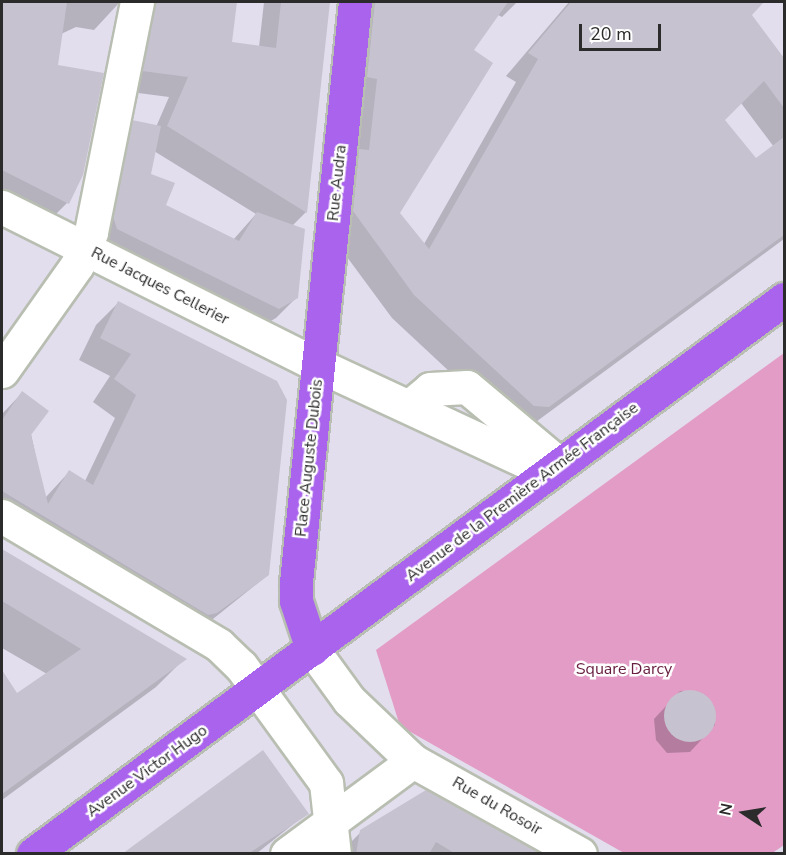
<!DOCTYPE html>
<meta charset="utf-8">
<style>
body{margin:0}
#map{position:relative;width:786px;height:855px;overflow:hidden;background:#e3deed;font-family:"Nunito Sans",sans-serif}
div>[style]{position:absolute}
[style*='--x']{left:calc(var(--x)*1px);top:calc(var(--y)*1px);width:calc(var(--w)*1px);rotate:calc(var(--a)*1deg)}
.green>*{inset:0;background:#e29cc6}
.shadow>*{inset:0;background:#0003}
.building>*{inset:0;background:#c7c2cf}
.round{border-radius:50%}
.roads{filter:drop-shadow(2px 0 #b8beb1) drop-shadow(-2px 0 #b8beb1) drop-shadow(0 2px #b8beb1) drop-shadow(0 -2px #b8beb1)}
.minor>*{height:33px;margin:-16.5px;padding:0 16.5px;transform-origin:16.5px;border-radius:16.5px;background:#fff}
.major>*{height:33px;margin:-16.5px;padding:0 16.5px;transform-origin:16.5px;border-radius:16.5px;background:#a963ed}
span{translate:-50% -50%;white-space:nowrap;text-align:center;line-height:1.15;-webkit-text-stroke:5px #fff;paint-order:stroke}
.street-label{font-size:16px;color:#2b2b2b}
.park-label{font-size:16px;color:#671d3f}
.frame{position:absolute;inset:0;border:3px solid #2b2b2b;pointer-events:none}
.north{position:absolute;left:714px;top:783px;width:60px;height:60px;-webkit-text-stroke:4px #fff;paint-order:stroke;rotate:282deg;font-size:16px;font-weight:700;line-height:24px;text-align:center;color:#2b2b2b}
.north::after{content:'';display:block;margin:auto;width:21px;height:27px;background:#2b2b2b;clip-path:polygon(50% 0,100% 100%,50% 72%,0 100%)}
.scale{position:absolute;left:579px;top:24px;width:82px;height:27px;box-sizing:border-box;border:3px solid #2b2b2b;border-top:0;padding-left:8px;font-size:18px;line-height:21px;white-space:nowrap;color:#2b2b2b;-webkit-text-stroke:4px #fff;paint-order:stroke}
</style>
<div id="map">
<div class="green">
<div style="clip-path:polygon(784px 353px,784px 845px,771px 854px,624px 853px,400px 726px,376px 650px)"></div>
</div>
<div class="shadow">
<div style="clip-path:polygon(evenodd,2px 2px,235px 2px,230px 44px,259px 47px,264px 2px,328px 2px,306px 212px,292px 226px,297px 297px,276px 318px,257px 329px,97px 249px,113px 142px,133px 122px,156px 127px,169px 97px,123px 91px,130px 9px,119px 3px,94px 30px,76px 27px,61px 34px,56px 66px,67px 203px,47px 223px,2px 201px,2px 2px,154px 151px,256px 214px,233px 240px,164px 205px,149px 175px,154px 151px)"></div>
<div style="clip-path:polygon(evenodd,355px 2px,517px 2px,502px 17px,496px 14px,472px 50px,399px 213px,424px 244px,516px 82px,506px 76px,569px 2px,762px 2px,750px 15px,784px 60px,784px 239px,525px 430px,511px 429px,392px 318px,330px 234px,355px 2px,741px 103px,774px 147px,756px 160px,723px 120px,741px 103px)"></div>
<div style="clip-path:polygon(118px 303px,268px 575px,193px 635px,2px 526px,2px 414px,22px 393px,45px 498px,69px 472px,85px 481px,115px 418px,93px 402px,110px 376px,79px 360px,96px 325px)"></div>
<div style="clip-path:polygon(2px 550px,184px 659px,156px 687px,2px 800px,2px 673px,17px 695px,47px 674px,2px 648px)"></div>
<div style="clip-path:polygon(680px 691px,700px 692px,714px 706px,715px 725px,690px 752px,667px 753px,656px 740px,654px 719px)"></div>
<div style="clip-path:polygon(307px 813px,256px 854px,124px 854px)"></div>
<div style="clip-path:polygon(361px 832px,536px 854px,339px 854px)"></div>
</div>
<div class="building">
<div style="clip-path:polygon(2px 2px,67px 2px,58px 65px,104px 73px,83px 175px,69px 204px,2px 170px)"></div>
<div style="clip-path:polygon(155px 2px,237px 2px,232px 42px,276px 48px,281px 2px,330px 2px,307px 213px,167px 126px,188px 77px,142px 71px)"></div>
<div style="clip-path:polygon(375px 2px,508px 2px,474px 50px,493px 63px,400px 213px,429px 249px,538px 59px,528px 53px,571px 2px,764px 2px,752px 15px,784px 58px,784px 108px,764px 81px,725px 120px,756px 158px,784px 137px,784px 235px,549px 407px,534px 406px,414px 295px,353px 211px,359px 149px,369px 150px,377px 79px,367px 77px)"></div>
<div style="clip-path:polygon(132px 120px,161px 126px,151px 174px,175px 183px,166px 205px,239px 241px,257px 212px,305px 229px,298px 298px,279px 309px,117px 229px,113px 217px)"></div>
<div style="clip-path:polygon(118px 301px,277px 381px,287px 400px,269px 575px,217px 613px,208px 615px,2px 491px,2px 420px,22px 391px,49px 411px,31px 435px,48px 504px,69px 470px,93px 485px,136px 395px,114px 379px,131px 354px,100px 338px)"></div>
<div style="clip-path:polygon(2px 549px,187px 659px,2px 794px,2px 670px,17px 693px,81px 649px,2px 601px)"></div>
<div class="round" style="left:664px;top:690px;width:52px;height:52px"></div>
<div style="clip-path:polygon(263px 750px,309px 814px,248px 854px,122px 854px)"></div>
<div style="clip-path:polygon(426px 790px,541px 854px,456px 854px,436px 842px,429px 854px,356px 854px,360px 830px)"></div>
</div>
<div class="roads">
<div class="minor">
<div style="--x:2;--y:207;--w:353;--a:26.6"></div>
<div style="--x:318;--y:365;--w:255;--a:24.9"></div>
<div style="--x:2;--y:371;--w:130;--a:-54.7"></div>
<div style="--x:77;--y:265;--w:36;--a:-67"></div>
<div style="--x:91;--y:232;--w:235;--a:-78.7"></div>
<div style="--x:410;--y:406;--w:26;--a:-40"></div>
<div style="--x:430;--y:389;--w:37;--a:-3"></div>
<div style="--x:467;--y:387;--w:112;--a:39.9"></div>
<div style="--x:2;--y:516;--w:252;--a:30.7"></div>
<div style="--x:219;--y:645;--w:30;--a:44"></div>
<div style="--x:241;--y:666;--w:145;--a:54"></div>
<div style="--x:326;--y:783;--w:71;--a:83.6"></div>
<div style="--x:312;--y:649;--w:63;--a:54"></div>
<div style="--x:349;--y:700;--w:88;--a:43.6"></div>
<div style="--x:413;--y:761;--w:191;--a:29.1"></div>
<div style="--x:287;--y:854;--w:157;--a:-36.4"></div>
</div>
<div class="major">
<div style="--x:312;--y:649;--w:51;--a:-108.4"></div>
<div style="--x:296;--y:601;--w:19;--a:-90"></div>
<div style="--x:296;--y:582;--w:583;--a:-84.19"></div>
<div style="--x:33;--y:854;--w:934;--a:-36.46"></div>
</div>
</div>
<div class="street-label">
<span style="left:337px;top:183px;rotate:-84deg">Rue Audra</span>
<span style="left:160px;top:286px;rotate:27deg">Rue Jacques Cellerier</span>
<span style="left:309px;top:458px;rotate:-84deg">Place Auguste Dubois</span>
<span style="left:522px;top:492px;rotate:-37deg">Avenue de la Première Armée Française</span>
<span style="left:147px;top:771px;rotate:-36deg">Avenue Victor Hugo</span>
<span style="left:497px;top:806px;rotate:30deg">Rue du Rosoir</span>
</div>
<div class="park-label">
<span style="left:624px;top:669px">Square Darcy</span>
</div>
<div class="frame"></div>
<div class="north">N</div>
<div class="scale">20 m</div>
</div>
